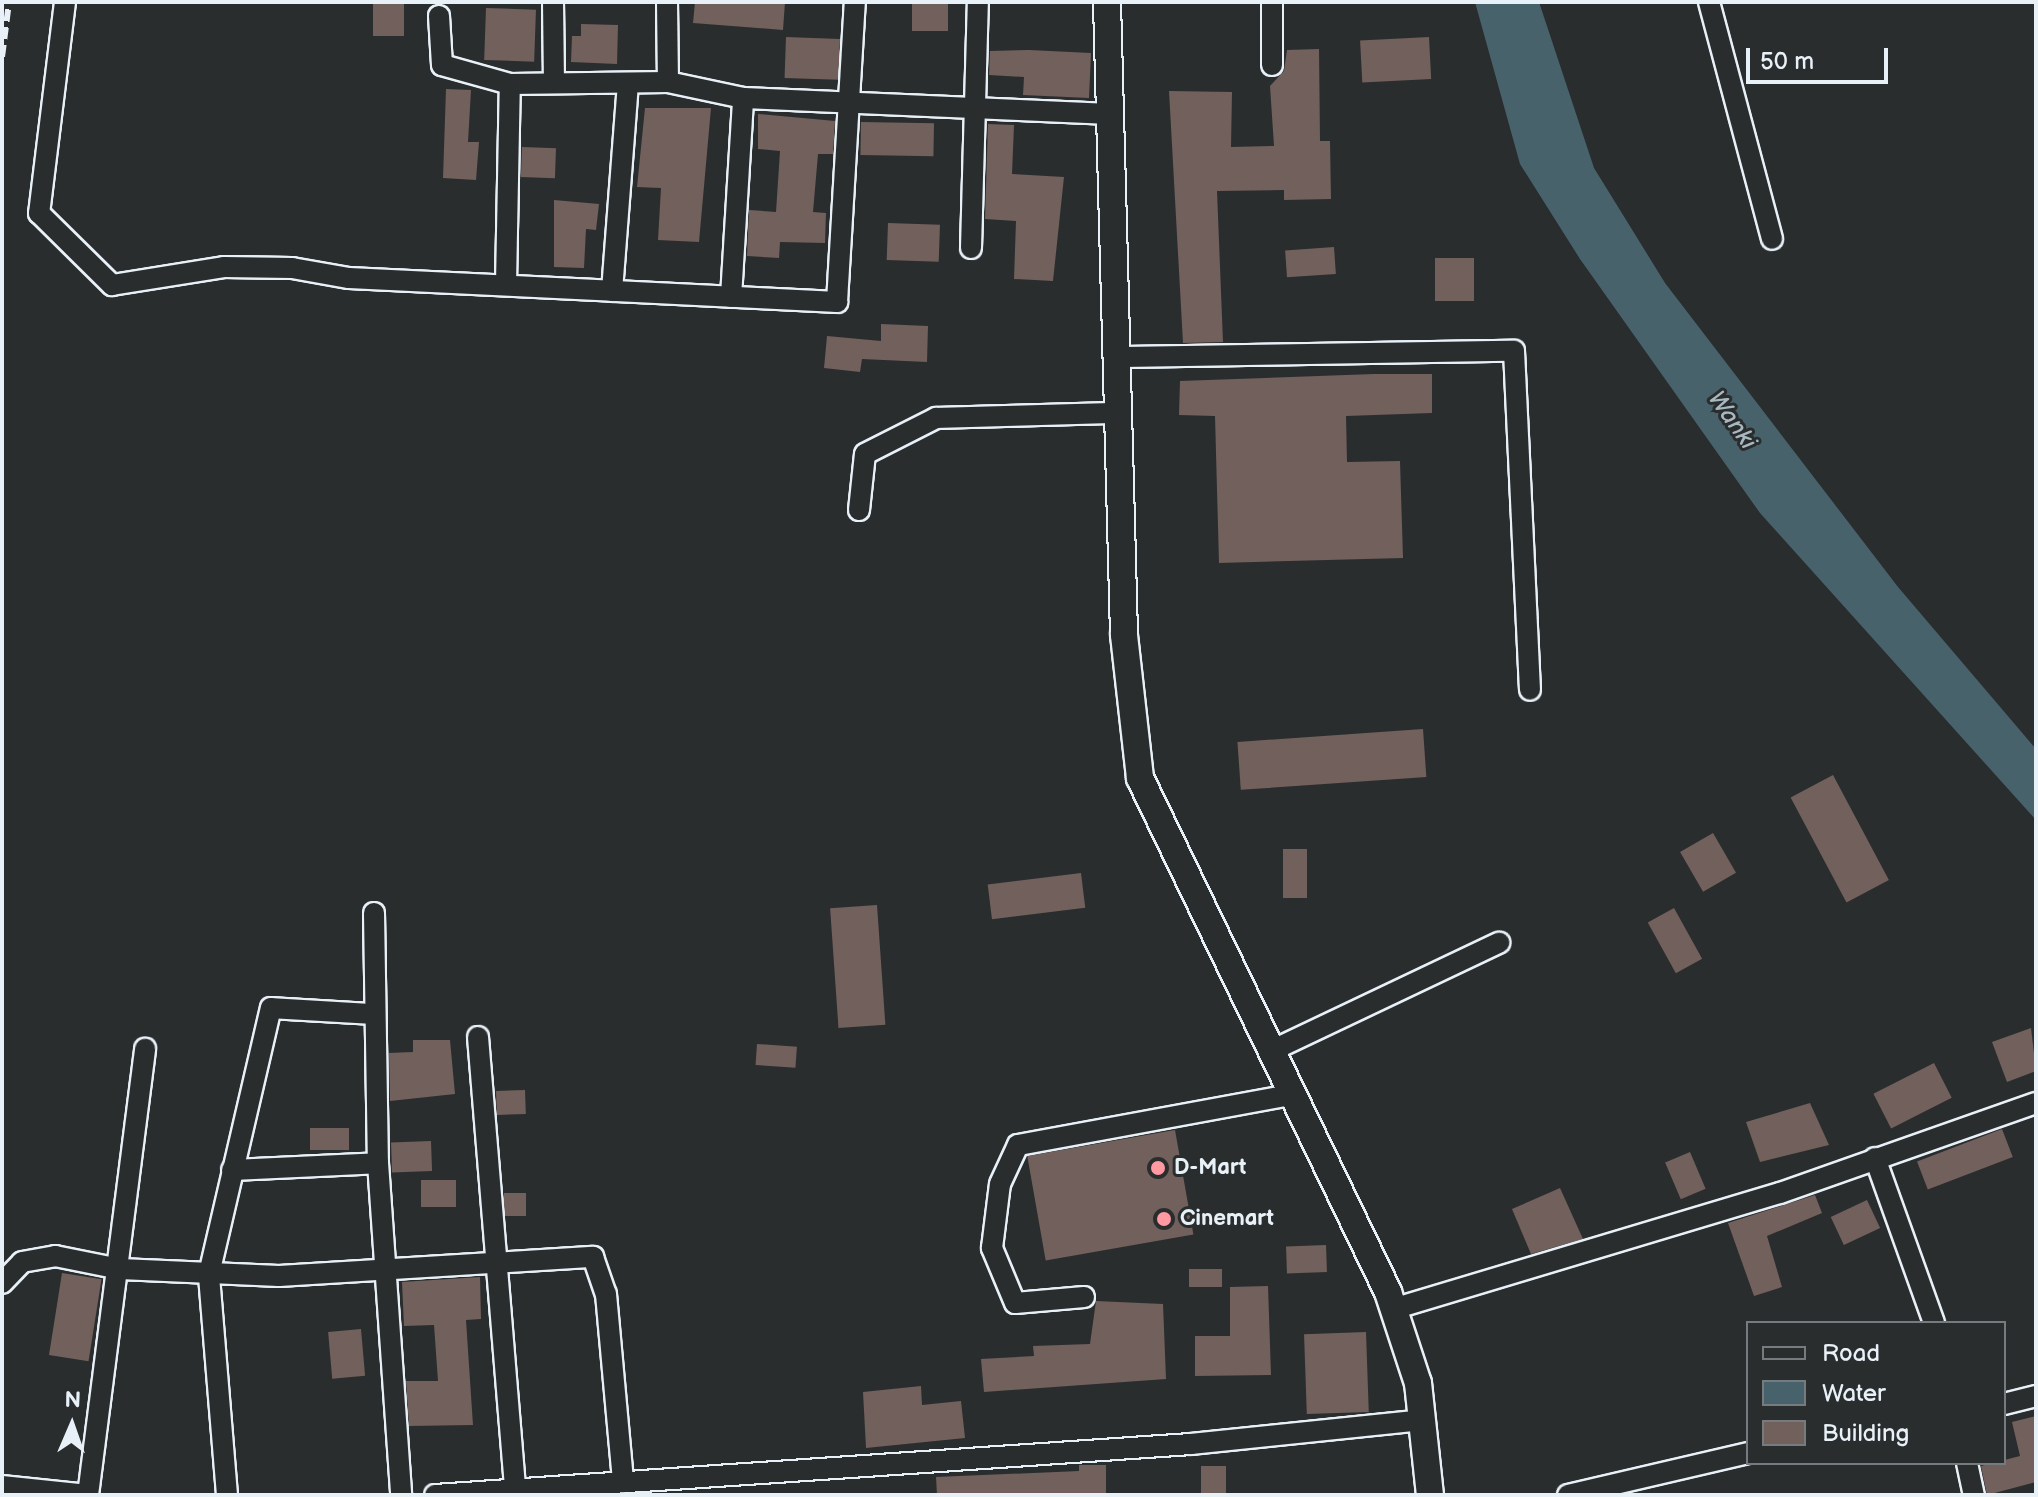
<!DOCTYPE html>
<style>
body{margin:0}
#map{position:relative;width:2038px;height:1497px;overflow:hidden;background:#2a2d2e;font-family:"Balsamiq Sans",sans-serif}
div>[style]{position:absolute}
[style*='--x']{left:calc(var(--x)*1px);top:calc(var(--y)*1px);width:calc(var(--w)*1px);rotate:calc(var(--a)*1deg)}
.water>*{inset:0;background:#48626c}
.building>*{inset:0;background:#72605c;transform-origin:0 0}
.roads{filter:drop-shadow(2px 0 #e8f1f8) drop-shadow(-2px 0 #e8f1f8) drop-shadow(0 2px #e8f1f8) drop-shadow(0 -2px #e8f1f8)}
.minor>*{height:20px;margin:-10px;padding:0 10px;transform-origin:10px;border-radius:10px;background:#2a2d2e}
.tertiary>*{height:26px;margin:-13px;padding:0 13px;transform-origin:13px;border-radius:13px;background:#2a2d2e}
.rail>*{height:6px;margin-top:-3px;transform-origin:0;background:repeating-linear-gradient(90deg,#e8f1f8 0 12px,transparent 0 18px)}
.dots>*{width:22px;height:22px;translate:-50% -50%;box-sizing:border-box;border:4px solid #2a2d2e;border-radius:50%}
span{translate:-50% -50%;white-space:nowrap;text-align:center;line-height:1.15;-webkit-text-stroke:6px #2a2d2e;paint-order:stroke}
.poi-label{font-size:22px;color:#e8f1f8;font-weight:700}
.left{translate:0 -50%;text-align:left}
.water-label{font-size:24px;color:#a8b8c0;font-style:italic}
.frame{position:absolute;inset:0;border:4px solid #e8f1f8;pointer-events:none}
.legend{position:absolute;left:1746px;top:1321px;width:260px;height:144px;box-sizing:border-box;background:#2a2d2e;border:2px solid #767b7f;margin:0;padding:10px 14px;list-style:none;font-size:24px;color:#e8f1f8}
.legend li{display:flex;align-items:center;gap:16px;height:40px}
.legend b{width:40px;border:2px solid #767b7f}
.north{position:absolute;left:32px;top:1385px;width:80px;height:80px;-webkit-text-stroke:6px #2a2d2e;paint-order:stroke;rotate:2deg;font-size:22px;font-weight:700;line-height:32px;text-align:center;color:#e8f1f8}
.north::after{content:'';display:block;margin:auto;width:28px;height:36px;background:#e8f1f8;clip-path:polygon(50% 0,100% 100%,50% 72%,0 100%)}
.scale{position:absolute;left:1746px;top:48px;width:142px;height:36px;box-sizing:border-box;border:4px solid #e8f1f8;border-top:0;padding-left:10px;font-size:24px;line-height:28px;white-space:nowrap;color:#e8f1f8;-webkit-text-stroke:6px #2a2d2e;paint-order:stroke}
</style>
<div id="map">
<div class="water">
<div style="clip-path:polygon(1475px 2px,1539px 2px,1594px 168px,1665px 283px,1898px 587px,2036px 749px,2036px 820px,1760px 513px,1580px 259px,1520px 164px)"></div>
</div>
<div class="building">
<div style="left:373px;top:2px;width:31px;height:34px"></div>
<div style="clip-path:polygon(695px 2px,785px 2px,783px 30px,693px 23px)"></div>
<div style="left:912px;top:2px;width:36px;height:29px"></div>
<div style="left:486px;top:8px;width:50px;height:52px;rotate:2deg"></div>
<div style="clip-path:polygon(581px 24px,618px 25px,617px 64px,571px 62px,572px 36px,581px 36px)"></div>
<div style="left:786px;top:37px;width:54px;height:41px;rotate:2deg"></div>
<div style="left:1429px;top:37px;width:42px;height:69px;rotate:87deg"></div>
<div style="clip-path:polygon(1319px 49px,1320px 141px,1330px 141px,1331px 199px,1284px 200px,1284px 190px,1217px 191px,1223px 342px,1183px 343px,1169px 91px,1232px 92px,1231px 147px,1274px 146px,1270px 86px,1284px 71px,1287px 50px)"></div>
<div style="clip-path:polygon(1029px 50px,1091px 53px,1089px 98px,1023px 95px,1024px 77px,989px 75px,990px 51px)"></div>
<div style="clip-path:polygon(446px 89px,471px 90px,468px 142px,479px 142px,476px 180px,443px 178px)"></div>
<div style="clip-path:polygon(645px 108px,711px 108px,699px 242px,658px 240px,661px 188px,637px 187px)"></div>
<div style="clip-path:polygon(758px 114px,835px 121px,833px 154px,818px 154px,813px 212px,826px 213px,825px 243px,780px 242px,779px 258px,747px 256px,749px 210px,776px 212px,780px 151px,758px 149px)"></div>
<div style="left:861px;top:122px;width:73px;height:33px;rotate:1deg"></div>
<div style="clip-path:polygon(988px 124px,1014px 125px,1012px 174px,1064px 177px,1053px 281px,1014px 279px,1016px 221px,985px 219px)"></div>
<div style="left:522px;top:147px;width:34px;height:30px;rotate:2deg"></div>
<div style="clip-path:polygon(554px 200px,599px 204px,596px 230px,586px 229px,584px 268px,554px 267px)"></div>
<div style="left:888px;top:223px;width:52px;height:37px;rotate:2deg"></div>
<div style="left:1334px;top:247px;width:27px;height:49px;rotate:86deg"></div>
<div style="left:1435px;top:258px;width:39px;height:43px"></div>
<div style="clip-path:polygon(881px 324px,928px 326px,927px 362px,862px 359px,860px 372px,824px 368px,827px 336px,881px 341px)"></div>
<div style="clip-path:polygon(1374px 374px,1432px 374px,1432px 413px,1346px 416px,1347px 462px,1400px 461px,1403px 558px,1219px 563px,1215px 416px,1179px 415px,1180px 381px)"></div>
<div style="left:1423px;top:729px;width:48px;height:186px;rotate:86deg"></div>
<div style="left:1833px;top:775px;width:119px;height:48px;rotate:62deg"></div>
<div style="left:1713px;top:833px;width:46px;height:38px;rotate:60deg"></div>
<div style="left:1283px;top:849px;width:24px;height:49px"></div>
<div style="left:1081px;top:873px;width:35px;height:94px;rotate:83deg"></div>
<div style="left:877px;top:905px;width:120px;height:47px;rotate:86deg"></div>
<div style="left:1674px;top:908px;width:58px;height:30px;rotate:61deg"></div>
<div style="clip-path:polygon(2031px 1028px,2036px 1071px,2007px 1082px,1992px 1042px)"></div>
<div style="clip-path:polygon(413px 1040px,450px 1040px,455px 1094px,390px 1101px,389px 1053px,413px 1052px)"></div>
<div style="left:757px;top:1044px;width:40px;height:21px;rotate:4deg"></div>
<div style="left:1934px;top:1063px;width:39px;height:68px;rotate:63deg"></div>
<div style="left:525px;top:1090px;width:24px;height:29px;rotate:88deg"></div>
<div style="clip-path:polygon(1810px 1103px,1829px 1145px,1760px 1162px,1746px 1122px)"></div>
<div style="left:310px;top:1128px;width:39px;height:22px"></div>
<div style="left:2002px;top:1129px;width:30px;height:91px;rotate:69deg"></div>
<div style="left:1175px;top:1130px;width:106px;height:150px;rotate:80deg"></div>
<div style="left:431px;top:1141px;width:30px;height:40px;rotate:88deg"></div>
<div style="left:1690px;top:1152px;width:40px;height:27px;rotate:67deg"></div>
<div style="left:421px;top:1180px;width:35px;height:27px"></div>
<div style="clip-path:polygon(1560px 1188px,1583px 1239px,1531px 1254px,1512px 1209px)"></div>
<div style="left:504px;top:1193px;width:22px;height:23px"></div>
<div style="clip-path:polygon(1815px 1195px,1822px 1213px,1767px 1236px,1782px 1287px,1754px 1296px,1728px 1223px)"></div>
<div style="left:1867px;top:1200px;width:31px;height:40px;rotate:65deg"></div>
<div style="left:1326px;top:1245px;width:27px;height:40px;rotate:88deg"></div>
<div style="left:1189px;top:1269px;width:33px;height:18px"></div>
<div style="left:62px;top:1273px;width:40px;height:83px;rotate:9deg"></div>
<div style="clip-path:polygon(480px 1277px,481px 1319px,466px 1320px,473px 1425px,409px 1426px,406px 1381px,438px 1381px,434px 1325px,404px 1326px,402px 1282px)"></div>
<div style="clip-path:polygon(1268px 1286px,1271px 1375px,1195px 1376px,1195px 1336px,1230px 1336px,1230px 1287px)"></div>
<div style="clip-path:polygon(1096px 1301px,1163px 1304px,1166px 1379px,984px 1392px,981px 1359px,1034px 1356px,1033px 1346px,1090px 1344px)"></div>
<div style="left:361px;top:1329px;width:47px;height:33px;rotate:85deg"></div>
<div style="left:1366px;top:1332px;width:80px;height:62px;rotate:88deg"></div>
<div style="clip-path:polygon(921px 1386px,922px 1405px,961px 1401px,965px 1438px,866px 1448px,863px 1392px)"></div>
<div style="clip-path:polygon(2036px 1416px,2036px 1482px,1987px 1495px,1981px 1466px,2020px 1456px,2012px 1422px)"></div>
<div style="clip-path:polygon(1079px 1465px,1106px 1465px,1106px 1495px,937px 1495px,936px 1477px,1079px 1471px)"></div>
<div style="left:1201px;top:1466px;width:25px;height:29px"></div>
</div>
<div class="roads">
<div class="minor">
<div style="--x:65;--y:2;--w:213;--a:97"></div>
<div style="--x:39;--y:213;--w:103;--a:44.6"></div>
<div style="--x:112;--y:285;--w:113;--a:-9.1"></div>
<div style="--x:224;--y:267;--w:68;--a:0.8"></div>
<div style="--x:292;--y:268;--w:58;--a:10"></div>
<div style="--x:349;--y:278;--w:489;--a:2.8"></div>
<div style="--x:837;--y:302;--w:301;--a:-86.6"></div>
<div style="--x:553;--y:2;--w:78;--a:89.3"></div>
<div style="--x:667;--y:2;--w:80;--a:89.3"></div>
<div style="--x:1272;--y:2;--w:63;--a:90"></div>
<div style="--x:1709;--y:2;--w:245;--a:75.1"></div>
<div style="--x:439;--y:16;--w:49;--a:86.5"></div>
<div style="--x:442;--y:65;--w:71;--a:15.6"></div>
<div style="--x:510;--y:84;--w:158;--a:-0.7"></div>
<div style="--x:668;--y:82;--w:77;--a:12"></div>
<div style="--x:743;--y:98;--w:369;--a:2.5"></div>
<div style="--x:971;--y:248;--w:246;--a:-88.4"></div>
<div style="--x:506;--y:284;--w:200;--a:-88.9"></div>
<div style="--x:612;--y:291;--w:207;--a:-85.6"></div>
<div style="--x:731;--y:297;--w:199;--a:-86.5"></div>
<div style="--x:1118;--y:357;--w:396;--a:-0.9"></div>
<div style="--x:1514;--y:351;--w:339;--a:87.3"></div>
<div style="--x:859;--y:510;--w:56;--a:-83.9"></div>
<div style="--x:865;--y:454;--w:80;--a:-26.9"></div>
<div style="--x:936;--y:418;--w:183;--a:-1.6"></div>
<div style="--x:374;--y:913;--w:250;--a:89.1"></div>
<div style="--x:378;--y:1163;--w:333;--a:86"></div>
<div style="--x:478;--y:1037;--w:453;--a:85.3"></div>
<div style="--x:1269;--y:1052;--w:255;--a:-25.4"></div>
<div style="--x:1875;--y:1158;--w:175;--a:70.3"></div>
<div style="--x:232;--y:1170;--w:146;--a:-2.7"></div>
<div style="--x:2;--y:1283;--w:29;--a:-46"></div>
<div style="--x:22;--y:1262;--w:34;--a:-10"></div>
<div style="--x:55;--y:1256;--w:66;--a:11.3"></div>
<div style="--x:120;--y:1269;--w:159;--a:2.5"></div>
<div style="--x:279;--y:1276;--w:315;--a:-3.5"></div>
<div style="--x:593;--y:1257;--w:39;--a:71"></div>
<div style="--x:606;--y:1294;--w:189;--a:84.8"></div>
<div style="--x:1084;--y:1297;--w:69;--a:175"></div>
<div style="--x:1015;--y:1303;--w:60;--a:-112.7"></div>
<div style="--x:992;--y:1248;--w:64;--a:-82.9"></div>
<div style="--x:1000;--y:1184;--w:43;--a:-65.2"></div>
<div style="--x:1018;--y:1145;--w:277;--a:-10.4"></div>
<div style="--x:1393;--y:1309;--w:404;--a:-16.7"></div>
<div style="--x:1780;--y:1193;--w:271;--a:-19.4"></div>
<div style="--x:2004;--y:1404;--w:33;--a:-14"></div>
<div style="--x:1967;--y:1463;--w:33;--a:78"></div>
<div style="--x:2;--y:1486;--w:86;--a:6"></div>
<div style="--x:88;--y:1495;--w:450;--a:-82.7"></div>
<div style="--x:227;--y:1495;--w:222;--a:-94.7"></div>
<div style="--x:209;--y:1274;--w:273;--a:-76.9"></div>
<div style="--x:271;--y:1008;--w:102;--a:3.4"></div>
<div style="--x:435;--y:1495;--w:758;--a:-3.86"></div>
<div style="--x:1191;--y:1444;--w:232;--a:-5.9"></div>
<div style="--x:1568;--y:1495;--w:185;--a:-13.1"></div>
</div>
<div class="tertiary">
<div style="--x:1107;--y:2;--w:633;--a:88.46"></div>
<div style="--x:1124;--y:635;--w:144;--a:83.6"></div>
<div style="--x:1140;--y:778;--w:571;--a:64.24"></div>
<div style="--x:1388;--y:1292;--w:96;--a:71.8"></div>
<div style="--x:1418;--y:1383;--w:113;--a:83.9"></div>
</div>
</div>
<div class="rail">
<div style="--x:2;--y:57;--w:55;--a:-82.7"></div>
</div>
<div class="dots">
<div style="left:1158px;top:1168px;background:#ff9aa2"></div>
<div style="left:1164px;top:1219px;background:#ff9aa2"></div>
</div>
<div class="poi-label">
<span class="left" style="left:1174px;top:1168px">D-Mart</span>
<span class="left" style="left:1180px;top:1219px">Cinemart</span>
</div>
<div class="water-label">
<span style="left:1732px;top:420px;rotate:55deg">Wanki</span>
</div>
<div class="frame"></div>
<ul class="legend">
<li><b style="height:10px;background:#2a2d2e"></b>Road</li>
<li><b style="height:22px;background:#48626c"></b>Water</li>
<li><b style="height:22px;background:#72605c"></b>Building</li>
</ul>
<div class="north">N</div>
<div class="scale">50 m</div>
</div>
